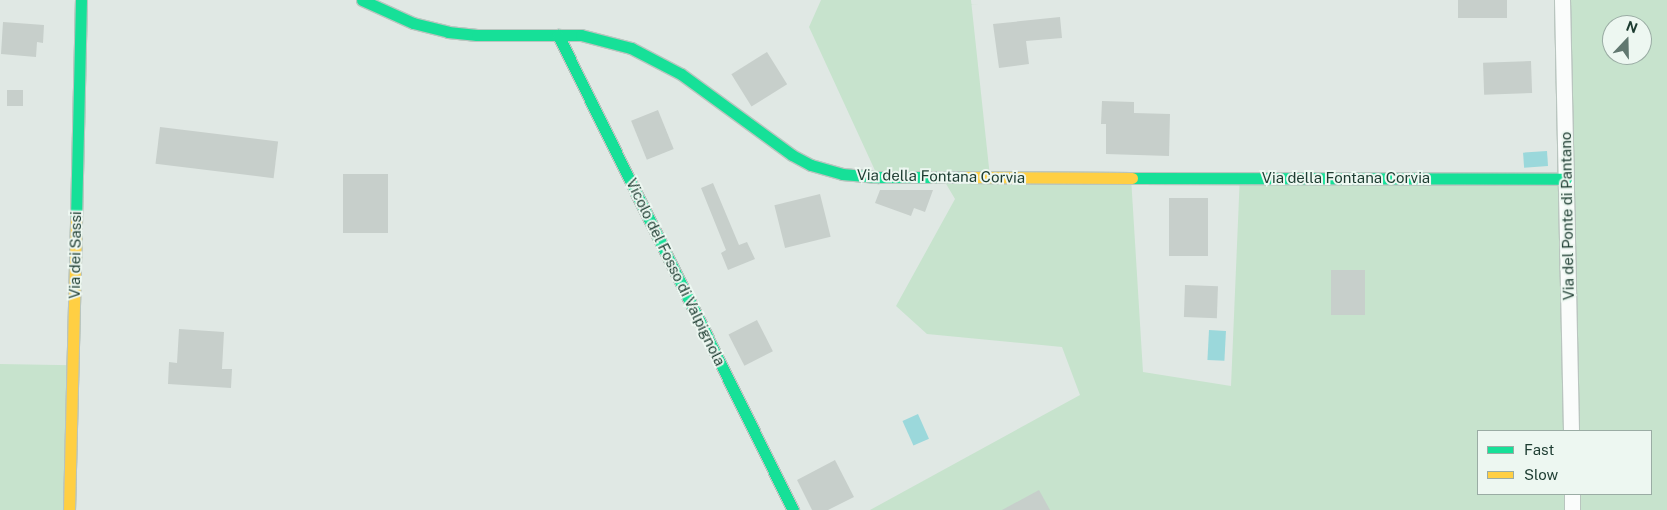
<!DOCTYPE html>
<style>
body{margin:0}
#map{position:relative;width:1667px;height:510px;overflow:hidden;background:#e0e8e4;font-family:"Public Sans",sans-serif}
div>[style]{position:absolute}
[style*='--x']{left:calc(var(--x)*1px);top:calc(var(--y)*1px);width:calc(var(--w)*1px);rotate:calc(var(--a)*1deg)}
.green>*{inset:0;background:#c7e3cd;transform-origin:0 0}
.water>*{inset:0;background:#9bd8db;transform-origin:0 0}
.building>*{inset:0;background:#c7cfcb;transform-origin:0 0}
.roads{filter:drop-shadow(1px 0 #b9c5bf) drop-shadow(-1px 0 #b9c5bf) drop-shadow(0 1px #b9c5bf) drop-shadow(0 -1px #b9c5bf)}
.street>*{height:15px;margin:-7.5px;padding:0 7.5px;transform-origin:7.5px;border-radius:7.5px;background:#fafcfb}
.fast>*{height:11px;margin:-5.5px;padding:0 5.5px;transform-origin:5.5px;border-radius:5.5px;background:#16e098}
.slow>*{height:11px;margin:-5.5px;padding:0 5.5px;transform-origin:5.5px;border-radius:5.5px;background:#ffcf43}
span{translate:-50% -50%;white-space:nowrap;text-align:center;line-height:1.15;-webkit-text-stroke:4px #edf7f1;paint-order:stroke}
.street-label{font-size:15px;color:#1d3c31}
.legend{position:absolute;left:1477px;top:430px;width:175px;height:65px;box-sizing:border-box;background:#edf7f1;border:1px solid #9aaca4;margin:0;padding:6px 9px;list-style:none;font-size:15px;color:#1d3c31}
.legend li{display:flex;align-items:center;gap:10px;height:25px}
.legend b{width:25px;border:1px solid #9aaca4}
.north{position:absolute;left:1602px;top:15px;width:50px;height:50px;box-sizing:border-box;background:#edf7f1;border:1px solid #9aaca4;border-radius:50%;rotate:21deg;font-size:14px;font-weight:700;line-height:20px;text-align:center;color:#1d3c31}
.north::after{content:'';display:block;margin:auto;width:18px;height:22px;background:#617870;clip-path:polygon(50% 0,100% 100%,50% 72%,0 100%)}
</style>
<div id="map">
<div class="green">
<div style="clip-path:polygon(evenodd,821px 0,971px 0,990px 177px,1131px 177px,1143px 372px,1231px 386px,1240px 174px,1566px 179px,1562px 0,1667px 0,1667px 510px,870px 510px,1080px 395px,1062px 347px,927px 334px,896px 306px,955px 199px,942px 177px,878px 177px,809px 27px,821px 0,1612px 25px,1642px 25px,1642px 55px,1612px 55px,1612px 25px,821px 0,1478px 431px,1651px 431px,1651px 494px,1478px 494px,1478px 431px)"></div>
<div style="left:0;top:364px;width:73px;height:146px;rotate:1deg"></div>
</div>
<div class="water">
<div style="left:1547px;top:151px;width:15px;height:24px;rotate:86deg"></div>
<div style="left:1209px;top:330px;width:17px;height:30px;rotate:3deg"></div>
<div style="left:918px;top:414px;width:27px;height:17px;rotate:66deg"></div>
</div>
<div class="building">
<div style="left:1458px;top:0;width:49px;height:18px"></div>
<div style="clip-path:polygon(1060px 17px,1062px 38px,1026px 41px,1029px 64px,999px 68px,993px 24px)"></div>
<div style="clip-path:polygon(3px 22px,44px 25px,43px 43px,37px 42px,36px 57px,1px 54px)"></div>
<div style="left:767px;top:52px;width:38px;height:42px;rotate:58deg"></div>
<div style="left:1531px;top:61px;width:32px;height:48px;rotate:88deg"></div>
<div style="left:7px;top:90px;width:16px;height:16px"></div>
<div style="clip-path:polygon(1102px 101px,1134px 102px,1134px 113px,1170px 114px,1169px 156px,1106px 154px,1106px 124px,1101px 124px)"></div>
<div style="left:658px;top:110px;width:42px;height:29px;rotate:68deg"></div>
<div style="left:160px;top:127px;width:119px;height:37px;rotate:7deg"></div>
<div style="left:343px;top:174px;width:45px;height:59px"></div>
<div style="clip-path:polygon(713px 183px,739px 245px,747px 242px,755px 259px,728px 270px,721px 253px,726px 250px,701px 188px)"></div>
<div style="clip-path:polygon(880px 190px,933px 190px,925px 212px,914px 208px,911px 216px,875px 203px)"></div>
<div style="left:820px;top:194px;width:44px;height:47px;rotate:76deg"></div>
<div style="left:1169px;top:198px;width:39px;height:58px"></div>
<div style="left:1331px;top:270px;width:34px;height:45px"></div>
<div style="left:1185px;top:285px;width:33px;height:32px;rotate:2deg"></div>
<div style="left:757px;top:320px;width:35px;height:32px;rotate:63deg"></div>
<div style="clip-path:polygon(179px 329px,224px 332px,222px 369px,232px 369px,231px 388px,168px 384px,169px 362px,177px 363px)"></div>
<div style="clip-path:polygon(835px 460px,854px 497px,828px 510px,812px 510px,797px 480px)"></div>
<div style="clip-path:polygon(1039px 490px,1050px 510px,1002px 510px)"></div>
</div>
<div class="roads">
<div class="street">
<div style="--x:1562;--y:0;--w:431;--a:88.8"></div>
<div style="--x:1572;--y:494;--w:16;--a:90"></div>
</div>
<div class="fast">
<div style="--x:362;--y:0;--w:56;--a:24.3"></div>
<div style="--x:413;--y:23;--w:36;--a:14"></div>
<div style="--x:448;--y:32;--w:29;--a:6"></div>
<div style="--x:477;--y:35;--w:104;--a:0"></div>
<div style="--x:581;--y:35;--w:52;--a:14.6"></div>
<div style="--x:631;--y:48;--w:56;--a:27.5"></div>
<div style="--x:681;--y:74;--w:137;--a:36.1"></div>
<div style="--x:792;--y:155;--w:21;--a:28"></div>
<div style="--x:811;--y:165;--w:32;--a:16"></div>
<div style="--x:842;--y:174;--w:36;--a:5"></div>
<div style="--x:878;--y:177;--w:84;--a:0"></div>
<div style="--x:558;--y:35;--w:530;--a:63.68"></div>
<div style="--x:1132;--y:178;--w:434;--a:0.1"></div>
<div style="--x:76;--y:219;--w:219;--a:-88.7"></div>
</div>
<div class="slow">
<div style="--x:962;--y:177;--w:170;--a:0.3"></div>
<div style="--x:69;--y:510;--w:291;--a:-88.6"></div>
</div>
</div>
<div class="street-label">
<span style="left:941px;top:176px;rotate:1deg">Via della Fontana Corvia</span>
<span style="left:1346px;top:178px">Via della Fontana Corvia</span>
<span style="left:1567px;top:216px;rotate:-91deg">Via del Ponte di Pantano</span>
<span style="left:75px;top:255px;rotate:-89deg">Via dei Sassi</span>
<span style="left:676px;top:272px;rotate:64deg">Vicolo del Fosso di Valpignola</span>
</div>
<ul class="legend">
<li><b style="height:6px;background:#16e098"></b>Fast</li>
<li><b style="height:6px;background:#ffcf43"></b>Slow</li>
</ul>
<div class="north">N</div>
</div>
